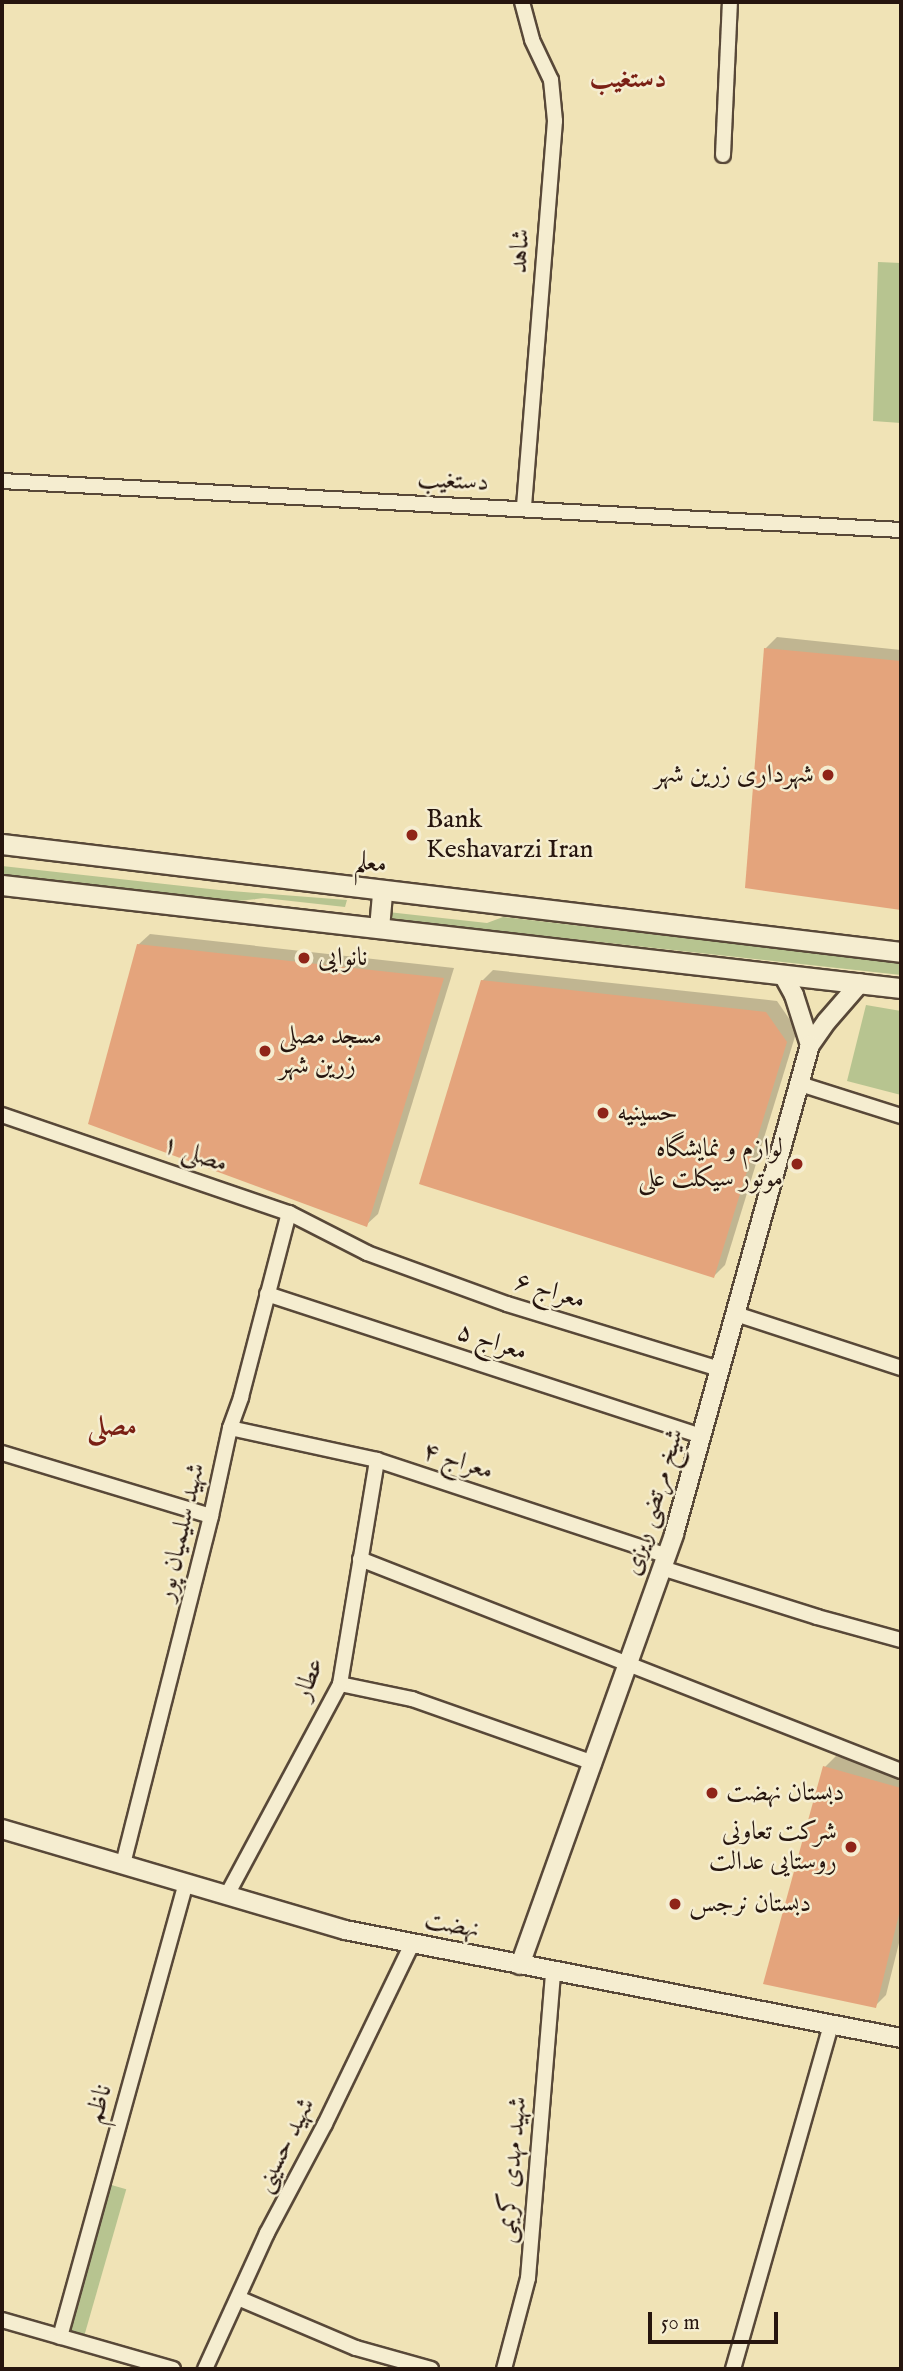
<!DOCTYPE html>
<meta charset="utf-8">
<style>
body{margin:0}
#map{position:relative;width:903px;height:2371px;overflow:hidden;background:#f0e3b6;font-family:"IM FELL English",Amiri,serif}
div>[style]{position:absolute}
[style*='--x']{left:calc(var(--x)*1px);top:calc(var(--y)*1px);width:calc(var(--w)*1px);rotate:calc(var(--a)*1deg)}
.green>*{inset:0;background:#b7c490;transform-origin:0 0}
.shadow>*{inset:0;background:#0003}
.building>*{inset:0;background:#e4a47c}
.roads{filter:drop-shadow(2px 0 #584838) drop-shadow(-2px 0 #584838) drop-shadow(0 2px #584838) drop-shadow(0 -2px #584838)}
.minor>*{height:14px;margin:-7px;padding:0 7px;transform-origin:7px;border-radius:7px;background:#f5edd0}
.tertiary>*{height:18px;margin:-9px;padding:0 9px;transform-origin:9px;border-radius:9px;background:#f5edd0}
.secondary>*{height:19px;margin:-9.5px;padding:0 9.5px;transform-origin:9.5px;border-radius:9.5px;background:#f5edd0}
.dots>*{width:19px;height:19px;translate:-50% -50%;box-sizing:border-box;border:4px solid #f5edd0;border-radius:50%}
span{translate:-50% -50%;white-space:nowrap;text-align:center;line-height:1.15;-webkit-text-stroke:5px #f5edd0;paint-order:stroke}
.street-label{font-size:26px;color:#26150e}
.poi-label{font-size:26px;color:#26150e}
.right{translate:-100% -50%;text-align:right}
.left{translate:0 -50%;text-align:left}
.neighbourhood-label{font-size:28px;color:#7a1f14;font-weight:700}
.frame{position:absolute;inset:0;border:4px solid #26150e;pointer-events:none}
.scale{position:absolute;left:648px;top:2312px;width:130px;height:32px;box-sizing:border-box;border:4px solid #26150e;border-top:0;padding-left:9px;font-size:21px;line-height:24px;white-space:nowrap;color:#26150e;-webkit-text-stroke:5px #f5edd0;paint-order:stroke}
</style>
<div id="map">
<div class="green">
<div style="clip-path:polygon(878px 262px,901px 263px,901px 423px,873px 421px)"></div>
<div style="clip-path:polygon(2px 866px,219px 890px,347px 900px,345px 907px,264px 898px,229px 902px,2px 878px)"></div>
<div style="clip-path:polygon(388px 912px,487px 923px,503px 917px,901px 963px,901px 975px,388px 919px)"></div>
<div style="clip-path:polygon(866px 1005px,901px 1011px,901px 1095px,847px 1081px)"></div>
<div style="left:108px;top:2184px;width:19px;height:154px;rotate:16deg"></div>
</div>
<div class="shadow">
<div style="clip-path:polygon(777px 637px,901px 650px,901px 908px,747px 887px,766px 648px)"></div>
<div style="clip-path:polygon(150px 934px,454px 968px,378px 1214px,366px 1225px,138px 945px)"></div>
<div style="clip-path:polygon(493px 970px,777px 1001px,797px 1030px,725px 1265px,714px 1276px,482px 981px)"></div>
<div style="clip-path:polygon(836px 1756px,901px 1774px,901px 1935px,886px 1995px,875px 2006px,825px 1767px)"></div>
</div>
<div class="building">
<div style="clip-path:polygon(764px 648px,901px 661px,901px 910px,745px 888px)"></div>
<div style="clip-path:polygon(137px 944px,444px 978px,367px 1227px,88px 1124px)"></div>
<div style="clip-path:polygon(481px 980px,766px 1012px,787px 1042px,714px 1278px,419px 1184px)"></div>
<div style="clip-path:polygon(823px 1766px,901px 1788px,901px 1906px,876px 2008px,763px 1984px)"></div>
</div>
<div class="roads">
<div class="minor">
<div style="--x:522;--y:2;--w:39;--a:75"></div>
<div style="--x:532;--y:40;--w:44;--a:64.6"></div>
<div style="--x:551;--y:80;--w:41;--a:84.4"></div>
<div style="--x:555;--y:121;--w:389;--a:94.6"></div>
<div style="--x:723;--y:155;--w:153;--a:-87.4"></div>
<div style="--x:2;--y:481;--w:900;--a:3.12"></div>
<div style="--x:800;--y:1084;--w:106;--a:17.6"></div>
<div style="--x:2;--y:1115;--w:303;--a:18.9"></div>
<div style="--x:289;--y:1213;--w:88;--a:27.1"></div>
<div style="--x:367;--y:1253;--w:149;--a:20"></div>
<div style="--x:507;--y:1304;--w:223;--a:17"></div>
<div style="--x:267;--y:1294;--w:458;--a:18.1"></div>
<div style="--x:736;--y:1314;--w:174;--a:18.1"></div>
<div style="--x:230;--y:1428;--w:150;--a:12.3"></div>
<div style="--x:377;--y:1460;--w:305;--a:18.3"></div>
<div style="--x:2;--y:1453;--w:218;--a:16.8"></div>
<div style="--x:360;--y:1559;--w:581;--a:21.4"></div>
<div style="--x:662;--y:1568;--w:163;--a:17.5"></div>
<div style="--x:817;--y:1617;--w:87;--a:15.3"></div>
<div style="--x:340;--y:1684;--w:74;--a:11.8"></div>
<div style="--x:412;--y:1699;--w:193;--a:19.4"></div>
<div style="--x:123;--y:1864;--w:359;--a:-75.8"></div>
<div style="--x:211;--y:1516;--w:90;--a:-77.8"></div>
<div style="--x:230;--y:1428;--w:33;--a:-70"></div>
<div style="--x:241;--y:1397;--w:190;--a:-75.4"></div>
<div style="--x:227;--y:1895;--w:239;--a:-61.8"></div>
<div style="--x:340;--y:1684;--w:227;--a:-80.6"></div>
<div style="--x:238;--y:2298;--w:128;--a:23"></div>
<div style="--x:356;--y:2348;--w:78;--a:15.6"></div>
<div style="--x:2;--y:2320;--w:178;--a:16"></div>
<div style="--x:60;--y:2337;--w:471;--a:-74.5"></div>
<div style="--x:205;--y:2369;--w:149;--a:-65.5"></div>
<div style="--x:267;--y:2233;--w:123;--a:-62"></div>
<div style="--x:325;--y:2124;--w:200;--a:-64.2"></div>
<div style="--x:504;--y:2369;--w:94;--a:-75.2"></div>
<div style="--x:528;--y:2278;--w:308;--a:-85.3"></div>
<div style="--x:733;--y:2369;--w:359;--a:-74.1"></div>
</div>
<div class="tertiary">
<div style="--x:783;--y:975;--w:23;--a:61"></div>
<div style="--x:794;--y:995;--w:52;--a:72.3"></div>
<div style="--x:810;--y:1045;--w:29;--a:-55"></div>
<div style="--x:827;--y:1021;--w:50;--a:-49"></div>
<div style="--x:2;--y:1829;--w:358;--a:16.4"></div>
<div style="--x:345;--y:1930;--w:566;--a:10.99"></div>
<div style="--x:520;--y:1965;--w:458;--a:-70.3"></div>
<div style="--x:674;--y:1534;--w:508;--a:-74.46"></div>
</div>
<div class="secondary">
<div style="--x:2;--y:844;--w:905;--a:6.85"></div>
<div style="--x:2;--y:885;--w:905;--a:6.54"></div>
<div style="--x:379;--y:928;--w:38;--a:-85"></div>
</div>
</div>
<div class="dots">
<div style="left:828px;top:775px;background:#8f2418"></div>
<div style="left:412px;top:835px;background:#8f2418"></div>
<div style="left:304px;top:958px;background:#8f2418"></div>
<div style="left:265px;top:1051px;background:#8f2418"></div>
<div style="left:603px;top:1113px;background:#8f2418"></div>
<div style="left:797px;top:1164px;background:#8f2418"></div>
<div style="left:712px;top:1793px;background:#8f2418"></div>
<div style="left:851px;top:1847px;background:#8f2418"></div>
<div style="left:675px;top:1904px;background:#8f2418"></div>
</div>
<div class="street-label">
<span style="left:520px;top:251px;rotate:-86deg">شاهد</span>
<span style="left:453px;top:481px;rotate:3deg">دستغیب</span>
<span style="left:371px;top:863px;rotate:7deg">معلم</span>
<span style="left:195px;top:1154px;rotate:19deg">مصلی ۱</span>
<span style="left:550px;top:1291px;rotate:17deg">معراج ۶</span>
<span style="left:492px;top:1342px;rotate:18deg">معراج ۵</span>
<span style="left:458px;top:1461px;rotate:18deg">معراج ۴</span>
<span style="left:654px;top:1502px;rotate:-73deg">شیخ مرتضی ریزی</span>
<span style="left:181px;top:1532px;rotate:-77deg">شهید سلیمیان پور</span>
<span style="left:309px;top:1679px;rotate:-69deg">عطار</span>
<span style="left:452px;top:1925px;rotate:11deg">نهضت</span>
<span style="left:99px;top:2104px;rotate:-74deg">ناظم</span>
<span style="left:285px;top:2145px;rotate:-63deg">شهید حسینی</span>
<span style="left:512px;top:2170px;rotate:-85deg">شهید مهدی کریمی</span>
</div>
<div class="poi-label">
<span class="right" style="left:814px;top:775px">شهرداری زرین شهر</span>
<span class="left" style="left:426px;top:835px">Bank<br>Keshavarzi Iran</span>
<span class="left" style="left:318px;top:958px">نانوایی</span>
<span class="left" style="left:279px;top:1051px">مسجد مصلی<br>زرین شهر</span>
<span class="left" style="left:617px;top:1113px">حسینیه</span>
<span class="right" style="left:783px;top:1164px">لوازم و نمایشگاه<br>موتور سیکلت علی</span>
<span class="left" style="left:726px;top:1793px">دبستان نهضت</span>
<span class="right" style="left:837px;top:1847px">شرکت تعاونی<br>روستایی عدالت</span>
<span class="left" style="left:689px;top:1904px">دبستان نرجس</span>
</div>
<div class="neighbourhood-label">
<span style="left:628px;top:80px">دستغیب</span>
<span style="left:112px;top:1428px">مصلی</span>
</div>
<div class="frame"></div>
<div class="scale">50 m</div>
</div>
